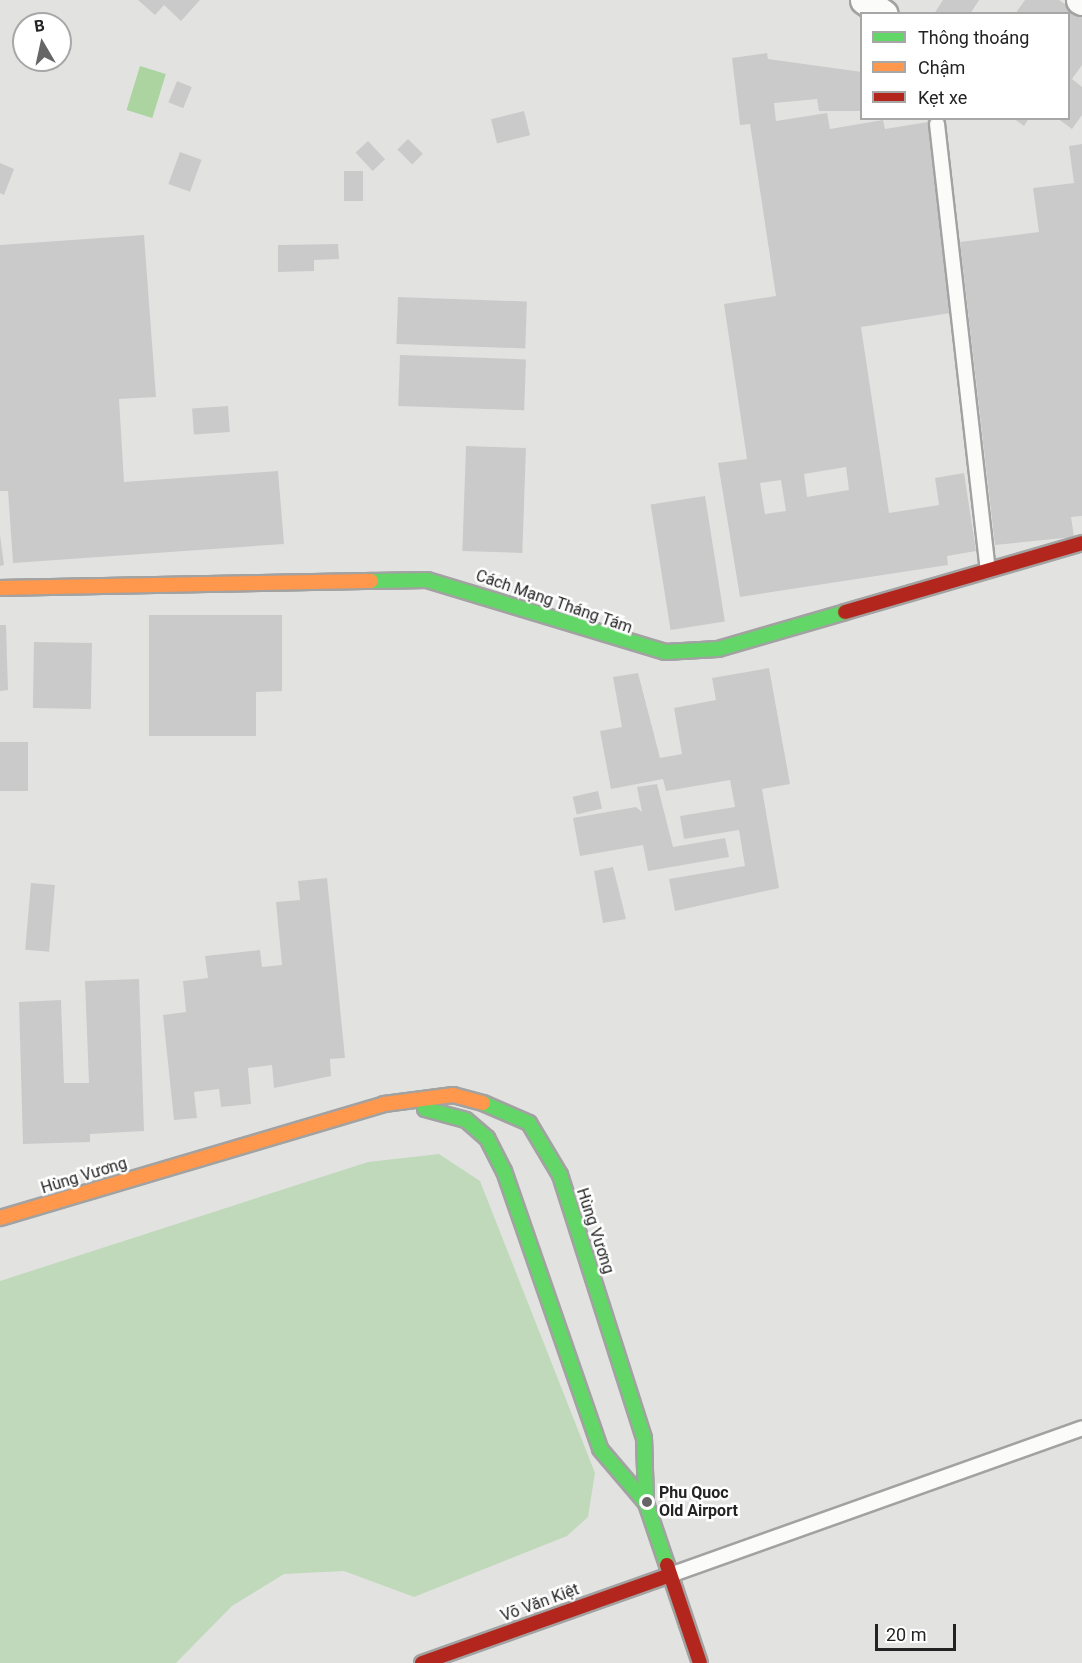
<!DOCTYPE html>
<meta charset="utf-8">
<style>
body{margin:0}
#map{position:relative;width:1082px;height:1663px;overflow:hidden;background:#e2e3e1;font-family:Roboto,sans-serif}
div>[style]{position:absolute}
[style*='--x']{left:calc(var(--x)*1px);top:calc(var(--y)*1px);width:calc(var(--w)*1px);rotate:calc(var(--a)*1deg)}
.green>*{inset:0;background:#c0d9ba}
.water>*{inset:0;background:#abd4a0;transform-origin:0 0}
.building>*{inset:0;background:#cacaca;transform-origin:0 0}
.roads{filter:drop-shadow(2px 0 #a1a2a1) drop-shadow(-2px 0 #a1a2a1) drop-shadow(0 2px #a1a2a1) drop-shadow(0 -2px #a1a2a1)}
.lane>*{height:14px;margin:-7px;padding:0 7px;transform-origin:7px;border-radius:7px;background:#fbfbfa}
.street>*{height:27px;margin:-13.5px;padding:0 13.5px;transform-origin:13.5px;border-radius:13.5px;background:#fbfbfa}
.fast>*{height:14px;margin:-7px;padding:0 7px;transform-origin:7px;border-radius:7px;background:#63d668}
.slow>*{height:14px;margin:-7px;padding:0 7px;transform-origin:7px;border-radius:7px;background:#ff974d}
.jam>*{height:14px;margin:-7px;padding:0 7px;transform-origin:7px;border-radius:7px;background:#b3261e}
.dots>*{width:16px;height:16px;translate:-50% -50%;box-sizing:border-box;border:3px solid #fff;border-radius:50%}
span{translate:-50% -50%;white-space:nowrap;text-align:center;line-height:1.15;-webkit-text-stroke:5px #fff;paint-order:stroke}
.street-label{font-size:16px;color:#222322}
.poi-label{font-size:16px;color:#222322;font-weight:700}
.left{translate:0 -50%;text-align:left}
.legend{position:absolute;left:860px;top:12px;width:210px;height:108px;box-sizing:border-box;background:#fff;border:2px solid #a7a7a7;margin:0;padding:8px 10px;list-style:none;font-size:18px;color:#222322}
.legend li{display:flex;align-items:center;gap:12px;height:30px}
.legend b{width:30px;border:2px solid #a7a7a7}
.north{position:absolute;left:12px;top:12px;width:60px;height:60px;box-sizing:border-box;background:#fff;border:2px solid #a7a7a7;border-radius:50%;rotate:351deg;font-size:16px;font-weight:700;line-height:24px;text-align:center;color:#222322}
.north::after{content:'';display:block;margin:auto;width:21px;height:27px;background:#656665;clip-path:polygon(50% 0,100% 100%,50% 72%,0 100%)}
.scale{position:absolute;left:875px;top:1624px;width:81px;height:27px;box-sizing:border-box;border:3px solid #222322;border-top:0;padding-left:8px;font-size:18px;line-height:21px;white-space:nowrap;color:#222322;-webkit-text-stroke:4px #fff;paint-order:stroke}
</style>
<div id="map">
<div class="green">
<div style="clip-path:polygon(439px 1154px,480px 1181px,595px 1473px,588px 1517px,567px 1536px,414px 1597px,344px 1571px,284px 1574px,232px 1606px,176px 1663px,0 1663px,0 1281px,368px 1162px)"></div>
</div>
<div class="water">
<div style="left:140px;top:66px;width:27px;height:46px;rotate:17deg"></div>
</div>
<div class="building">
<div style="clip-path:polygon(138px 0,200px 0,181px 21px,164px 5px,155px 15px)"></div>
<div style="clip-path:polygon(943px 0,979px 0,970px 14px,934px 14px)"></div>
<div style="clip-path:polygon(1025px 0,1059px 0,1082px 16px,1082px 65px,1072px 79px,1082px 87px,1082px 115px,1072px 129px,1057px 118px,1068px 118px,1068px 14px,1015px 14px)"></div>
<div style="clip-path:polygon(evenodd,767px 53px,768px 59px,862px 72px,862px 111px,819px 111px,817px 99px,774px 103px,776px 121px,827px 113px,830px 129px,883px 120px,885px 129px,928px 122px,957px 312px,861px 327px,889px 513px,939px 505px,935px 478px,964px 473px,976px 551px,947px 556px,948px 565px,740px 597px,718px 463px,747px 459px,724px 304px,776px 296px,750px 124px,740px 125px,732px 58px,767px 53px,846px 467px,849px 490px,807px 497px,804px 474px,846px 467px,767px 53px,781px 480px,786px 511px,765px 514px,760px 483px,781px 480px)"></div>
<div style="left:177px;top:81px;width:16px;height:23px;rotate:22deg"></div>
<div style="left:524px;top:111px;width:25px;height:34px;rotate:76deg"></div>
<div style="clip-path:polygon(1013px 118px,1029px 118px,1024px 126px)"></div>
<div style="left:408px;top:139px;width:21px;height:15px;rotate:45deg"></div>
<div style="left:368px;top:141px;width:25px;height:17px;rotate:47deg"></div>
<div style="clip-path:polygon(1082px 144px,1082px 516px,1071px 517px,1074px 537px,995px 545px,960px 242px,1039px 232px,1033px 188px,1074px 183px,1069px 146px)"></div>
<div style="left:180px;top:152px;width:23px;height:34px;rotate:20deg"></div>
<div style="clip-path:polygon(0 163px,14px 169px,4px 195px,0 193px)"></div>
<div style="left:344px;top:171px;width:19px;height:30px"></div>
<div style="clip-path:polygon(144px 235px,156px 397px,119px 399px,124px 482px,278px 471px,284px 544px,13px 563px,8px 491px,0 491px,0 245px)"></div>
<div style="clip-path:polygon(338px 244px,339px 259px,314px 260px,314px 271px,278px 272px,278px 245px)"></div>
<div style="left:398px;top:297px;width:129px;height:47px;rotate:2deg"></div>
<div style="left:400px;top:355px;width:126px;height:51px;rotate:2deg"></div>
<div style="left:228px;top:406px;width:26px;height:36px;rotate:86deg"></div>
<div style="left:466px;top:446px;width:60px;height:105px;rotate:2deg"></div>
<div style="left:705px;top:496px;width:127px;height:55px;rotate:81deg"></div>
<div style="clip-path:polygon(0 535px,4px 565px,0 566px)"></div>
<div style="clip-path:polygon(149px 615px,282px 615px,282px 691px,256px 692px,256px 736px,149px 736px)"></div>
<div style="clip-path:polygon(0 625px,6px 625px,8px 690px,0 691px)"></div>
<div style="left:34px;top:642px;width:58px;height:66px;rotate:1deg"></div>
<div style="clip-path:polygon(769px 668px,790px 784px,762px 789px,779px 888px,675px 911px,669px 879px,745px 866px,739px 830px,684px 839px,680px 816px,735px 807px,730px 780px,666px 791px,663px 779px,611px 789px,600px 731px,622px 727px,613px 677px,638px 673px,660px 758px,682px 754px,674px 708px,716px 700px,712px 678px)"></div>
<div style="left:0;top:742px;width:28px;height:49px"></div>
<div style="clip-path:polygon(657px 784px,673px 847px,725px 838px,729px 857px,648px 871px,643px 845px,580px 856px,573px 818px,636px 807px,642px 812px,637px 787px)"></div>
<div style="left:598px;top:791px;width:18px;height:26px;rotate:77deg"></div>
<div style="clip-path:polygon(613px 867px,626px 919px,603px 923px,594px 871px)"></div>
<div style="clip-path:polygon(327px 878px,345px 1058px,330px 1059px,331px 1076px,274px 1088px,272px 1065px,248px 1068px,251px 1104px,221px 1107px,219px 1089px,194px 1092px,197px 1118px,174px 1120px,163px 1015px,186px 1012px,183px 981px,208px 978px,205px 956px,260px 950px,262px 967px,282px 965px,276px 902px,300px 900px,298px 881px)"></div>
<div style="left:31px;top:883px;width:24px;height:67px;rotate:5deg"></div>
<div style="clip-path:polygon(139px 979px,144px 1131px,90px 1134px,90px 1142px,23px 1144px,19px 1002px,61px 1000px,64px 1083px,89px 1083px,85px 981px)"></div>
</div>
<div class="roads">
<div class="lane">
<div style="--x:937;--y:124;--w:449;--a:83.5"></div>
<div style="--x:670;--y:1575;--w:437;--a:-19.6"></div>
</div>
<div class="street">
<div style="--x:864;--y:0;--w:24;--a:35"></div>
<div style="--x:1080;--y:0;--w:2;--a:27"></div>
</div>
<div class="fast">
<div style="--x:371;--y:581;--w:56;--a:-1"></div>
<div style="--x:427;--y:580;--w:249;--a:16.8"></div>
<div style="--x:665;--y:652;--w:53;--a:-3.2"></div>
<div style="--x:718;--y:649;--w:132;--a:-16.2"></div>
<div style="--x:483;--y:1103;--w:50;--a:23.5"></div>
<div style="--x:529;--y:1123;--w:61;--a:59.2"></div>
<div style="--x:560;--y:1175;--w:276;--a:72.3"></div>
<div style="--x:644;--y:1438;--w:65;--a:88.2"></div>
<div style="--x:646;--y:1503;--w:65;--a:71.3"></div>
<div style="--x:425;--y:1109;--w:42;--a:15"></div>
<div style="--x:466;--y:1120;--w:28;--a:41"></div>
<div style="--x:487;--y:1138;--w:37;--a:63"></div>
<div style="--x:504;--y:1171;--w:294;--a:70.9"></div>
<div style="--x:600;--y:1449;--w:71;--a:49.6"></div>
</div>
<div class="slow">
<div style="--x:0;--y:588;--w:371;--a:-1.1"></div>
<div style="--x:0;--y:1218;--w:401;--a:-16.5"></div>
<div style="--x:384;--y:1104;--w:70;--a:-7.4"></div>
<div style="--x:453;--y:1095;--w:31;--a:15"></div>
</div>
<div class="jam">
<div style="--x:845;--y:612;--w:247;--a:-16.2"></div>
<div style="--x:667;--y:1565;--w:103;--a:71.4"></div>
<div style="--x:422;--y:1663;--w:263;--a:-19.5"></div>
</div>
</div>
<div class="dots">
<div style="left:647px;top:1502px;background:#656665"></div>
</div>
<div class="street-label">
<span style="left:554px;top:602px;rotate:19deg">Cách Mạng Tháng Tám</span>
<span style="left:84px;top:1176px;rotate:-17deg">Hùng Vương</span>
<span style="left:595px;top:1231px;rotate:72deg">Hùng Vương</span>
<span style="left:540px;top:1603px;rotate:-20deg">Võ Văn Kiệt</span>
</div>
<div class="poi-label">
<span class="left" style="left:659px;top:1502px">Phu Quoc<br>Old Airport</span>
</div>
<ul class="legend">
<li><b style="height:8px;background:#63d668"></b>Thông thoáng</li>
<li><b style="height:8px;background:#ff974d"></b>Chậm</li>
<li><b style="height:8px;background:#b3261e"></b>Kẹt xe</li>
</ul>
<div class="north">B</div>
<div class="scale">20 m</div>
</div>
